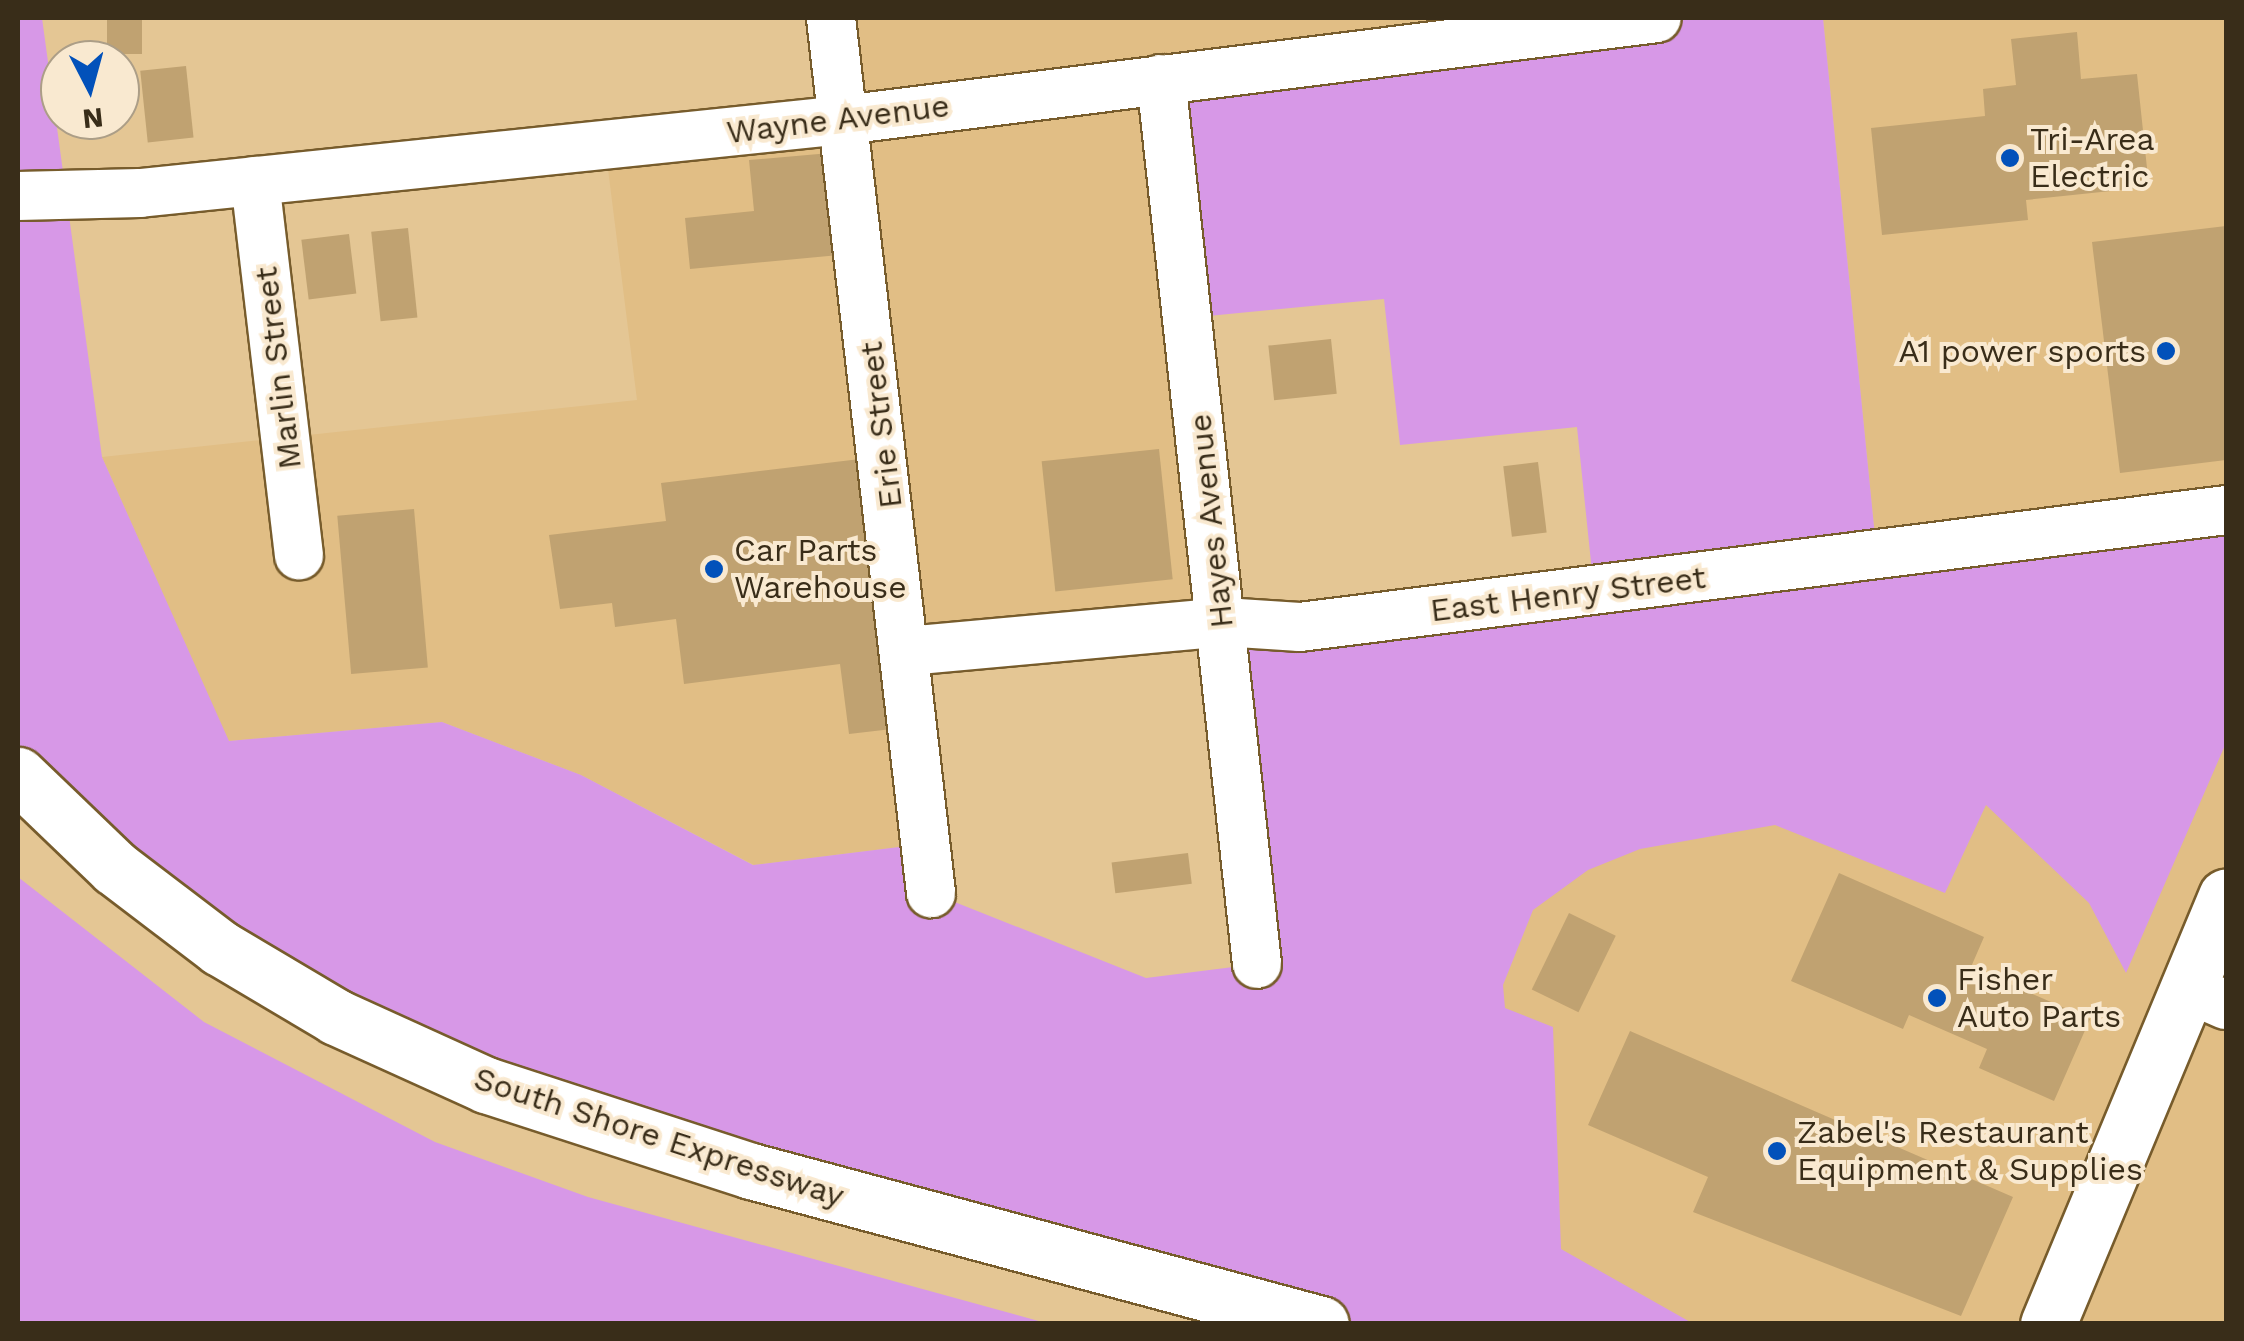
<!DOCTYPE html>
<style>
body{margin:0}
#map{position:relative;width:2244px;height:1341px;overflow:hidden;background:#e4c694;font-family:"Work Sans",sans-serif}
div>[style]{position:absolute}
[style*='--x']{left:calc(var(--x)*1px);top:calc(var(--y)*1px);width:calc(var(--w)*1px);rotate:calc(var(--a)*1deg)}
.built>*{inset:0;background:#e1be85}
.green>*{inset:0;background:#d798e7}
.building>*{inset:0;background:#c0a271;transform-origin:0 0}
.roads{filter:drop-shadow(2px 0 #775c2c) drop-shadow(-2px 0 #775c2c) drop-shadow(0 2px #775c2c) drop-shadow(0 -2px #775c2c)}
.minor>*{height:48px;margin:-24px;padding:0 24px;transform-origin:24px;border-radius:24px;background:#fff}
.major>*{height:55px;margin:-27.5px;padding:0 27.5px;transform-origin:27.5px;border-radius:27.5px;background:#fff}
.highway>*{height:55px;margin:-27.5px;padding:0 27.5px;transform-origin:27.5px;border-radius:27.5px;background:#fff}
.dots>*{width:28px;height:28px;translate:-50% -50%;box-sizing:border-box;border:5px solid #f9e9d0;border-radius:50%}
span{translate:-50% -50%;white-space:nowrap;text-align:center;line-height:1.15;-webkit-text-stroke:8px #f9e9d0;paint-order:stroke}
.street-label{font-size:32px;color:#392d19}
.poi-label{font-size:32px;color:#392d19}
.left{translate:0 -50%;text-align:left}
.right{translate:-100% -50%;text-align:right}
.frame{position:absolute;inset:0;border:20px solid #392d19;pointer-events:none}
.north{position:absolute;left:40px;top:40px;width:100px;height:100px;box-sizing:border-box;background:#f9e9d0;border:2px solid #ac9e87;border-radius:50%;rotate:174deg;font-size:28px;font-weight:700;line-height:40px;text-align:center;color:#392d19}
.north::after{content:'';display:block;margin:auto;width:35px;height:45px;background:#0251ba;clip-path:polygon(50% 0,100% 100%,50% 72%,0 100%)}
</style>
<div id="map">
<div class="built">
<div style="clip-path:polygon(831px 18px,1657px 18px,1162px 79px,1223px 622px,907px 651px,907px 846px,754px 865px,581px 775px,442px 722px,228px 741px,102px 457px,637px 400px,605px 145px,843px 120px)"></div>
<div style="clip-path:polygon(1823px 18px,2226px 18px,2226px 1323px,1675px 1323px,1507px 1219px,1400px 1015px,1877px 556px)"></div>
</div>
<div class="green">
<div style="clip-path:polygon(18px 18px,42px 18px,102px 457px,229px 741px,442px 722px,581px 775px,753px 865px,907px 846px,932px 893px,1146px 978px,1257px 964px,1223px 622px,1594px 591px,1577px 427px,1400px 445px,1384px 299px,1188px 318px,1161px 79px,1657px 18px,1823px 18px,1877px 556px,2226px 510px,2226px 743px,2126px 973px,2089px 903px,1986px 805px,1945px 893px,1775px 825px,1640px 849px,1588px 870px,1533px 910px,1503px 985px,1505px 1008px,1553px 1027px,1561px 1249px,1692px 1323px,1321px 1323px,408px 1052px,18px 775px)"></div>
<div style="clip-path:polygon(18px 877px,204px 1022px,435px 1142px,588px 1197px,1046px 1323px,18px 1323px)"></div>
</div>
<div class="building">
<div style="left:107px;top:18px;width:35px;height:36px"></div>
<div style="clip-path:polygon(2077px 32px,2081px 79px,2137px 74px,2149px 187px,2026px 200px,2028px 220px,1882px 235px,1871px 128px,1985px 116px,1983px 89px,2016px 85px,2011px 39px)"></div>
<div style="left:186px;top:66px;width:72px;height:46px;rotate:84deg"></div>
<div style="clip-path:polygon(830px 153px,839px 255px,690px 269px,685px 218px,754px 211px,749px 160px)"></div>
<div style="clip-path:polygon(2226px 226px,2226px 460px,2120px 473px,2092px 242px)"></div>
<div style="left:408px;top:228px;width:90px;height:37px;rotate:84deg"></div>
<div style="left:349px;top:234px;width:60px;height:48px;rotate:83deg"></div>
<div style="left:1331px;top:339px;width:55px;height:63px;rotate:84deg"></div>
<div style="left:1159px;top:449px;width:131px;height:118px;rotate:84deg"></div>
<div style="clip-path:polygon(860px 459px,892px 729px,849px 734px,840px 664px,684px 684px,676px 619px,615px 627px,612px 603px,560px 609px,549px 535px,666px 521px,661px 483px)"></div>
<div style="left:1538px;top:462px;width:71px;height:35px;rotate:83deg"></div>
<div style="left:414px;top:509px;width:159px;height:77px;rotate:85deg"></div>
<div style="left:1188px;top:853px;width:31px;height:77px;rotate:83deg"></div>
<div style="clip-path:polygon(1839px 873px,1984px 937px,1971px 967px,2090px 1019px,2054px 1101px,1979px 1068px,1987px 1049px,1909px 1015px,1903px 1029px,1791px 981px)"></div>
<div style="left:1569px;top:913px;width:52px;height:85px;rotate:26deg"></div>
<div style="clip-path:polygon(1630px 1031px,2013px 1197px,1961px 1316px,1693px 1212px,1708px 1177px,1588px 1125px)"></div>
</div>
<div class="roads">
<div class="minor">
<div style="--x:831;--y:18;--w:881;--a:83.48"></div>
<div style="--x:1161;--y:79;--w:890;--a:83.81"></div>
<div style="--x:255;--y:181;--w:377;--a:83.3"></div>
<div style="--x:18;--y:196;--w:122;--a:-1.4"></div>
<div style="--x:140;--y:193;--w:708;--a:-5.92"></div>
<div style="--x:844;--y:120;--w:819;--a:-7.15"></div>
<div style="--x:907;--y:651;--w:317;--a:-5.2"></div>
<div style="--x:1223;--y:622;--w:77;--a:3.7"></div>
<div style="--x:1300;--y:627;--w:933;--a:-7.2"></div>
<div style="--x:2189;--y:989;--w:40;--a:23.4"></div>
</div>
<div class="major">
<div style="--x:2048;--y:1324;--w:463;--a:-67.4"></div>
</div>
<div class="highway">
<div style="--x:18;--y:775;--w:134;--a:43.8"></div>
<div style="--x:115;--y:868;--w:132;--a:37.3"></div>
<div style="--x:220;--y:948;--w:135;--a:30.7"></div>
<div style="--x:336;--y:1017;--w:165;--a:24.4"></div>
<div style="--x:486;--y:1085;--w:279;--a:18"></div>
<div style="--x:751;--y:1171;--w:590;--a:15.03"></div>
</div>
</div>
<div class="dots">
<div style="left:2010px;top:158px;background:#0251ba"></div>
<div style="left:2166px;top:351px;background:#0251ba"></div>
<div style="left:714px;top:569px;background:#0251ba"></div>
<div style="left:1937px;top:998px;background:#0251ba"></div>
<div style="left:1777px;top:1151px;background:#0251ba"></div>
</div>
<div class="street-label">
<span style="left:838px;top:119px;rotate:-7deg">Wayne Avenue</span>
<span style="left:278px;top:368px;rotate:-97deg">Marlin Street</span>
<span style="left:881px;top:425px;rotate:-97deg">Erie Street</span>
<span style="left:1211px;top:521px;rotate:-96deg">Hayes Avenue</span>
<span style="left:1568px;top:594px;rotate:-7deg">East Henry Street</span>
<span style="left:659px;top:1137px;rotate:18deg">South Shore Expressway</span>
</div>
<div class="poi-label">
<span class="left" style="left:2030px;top:158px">Tri-Area<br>Electric</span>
<span class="right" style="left:2146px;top:351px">A1 power sports</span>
<span class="left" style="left:734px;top:569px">Car Parts<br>Warehouse</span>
<span class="left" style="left:1957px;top:998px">Fisher<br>Auto Parts</span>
<span class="left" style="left:1797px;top:1151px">Zabel's Restaurant<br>Equipment &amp; Supplies</span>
</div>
<div class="frame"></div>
<div class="north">N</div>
</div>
